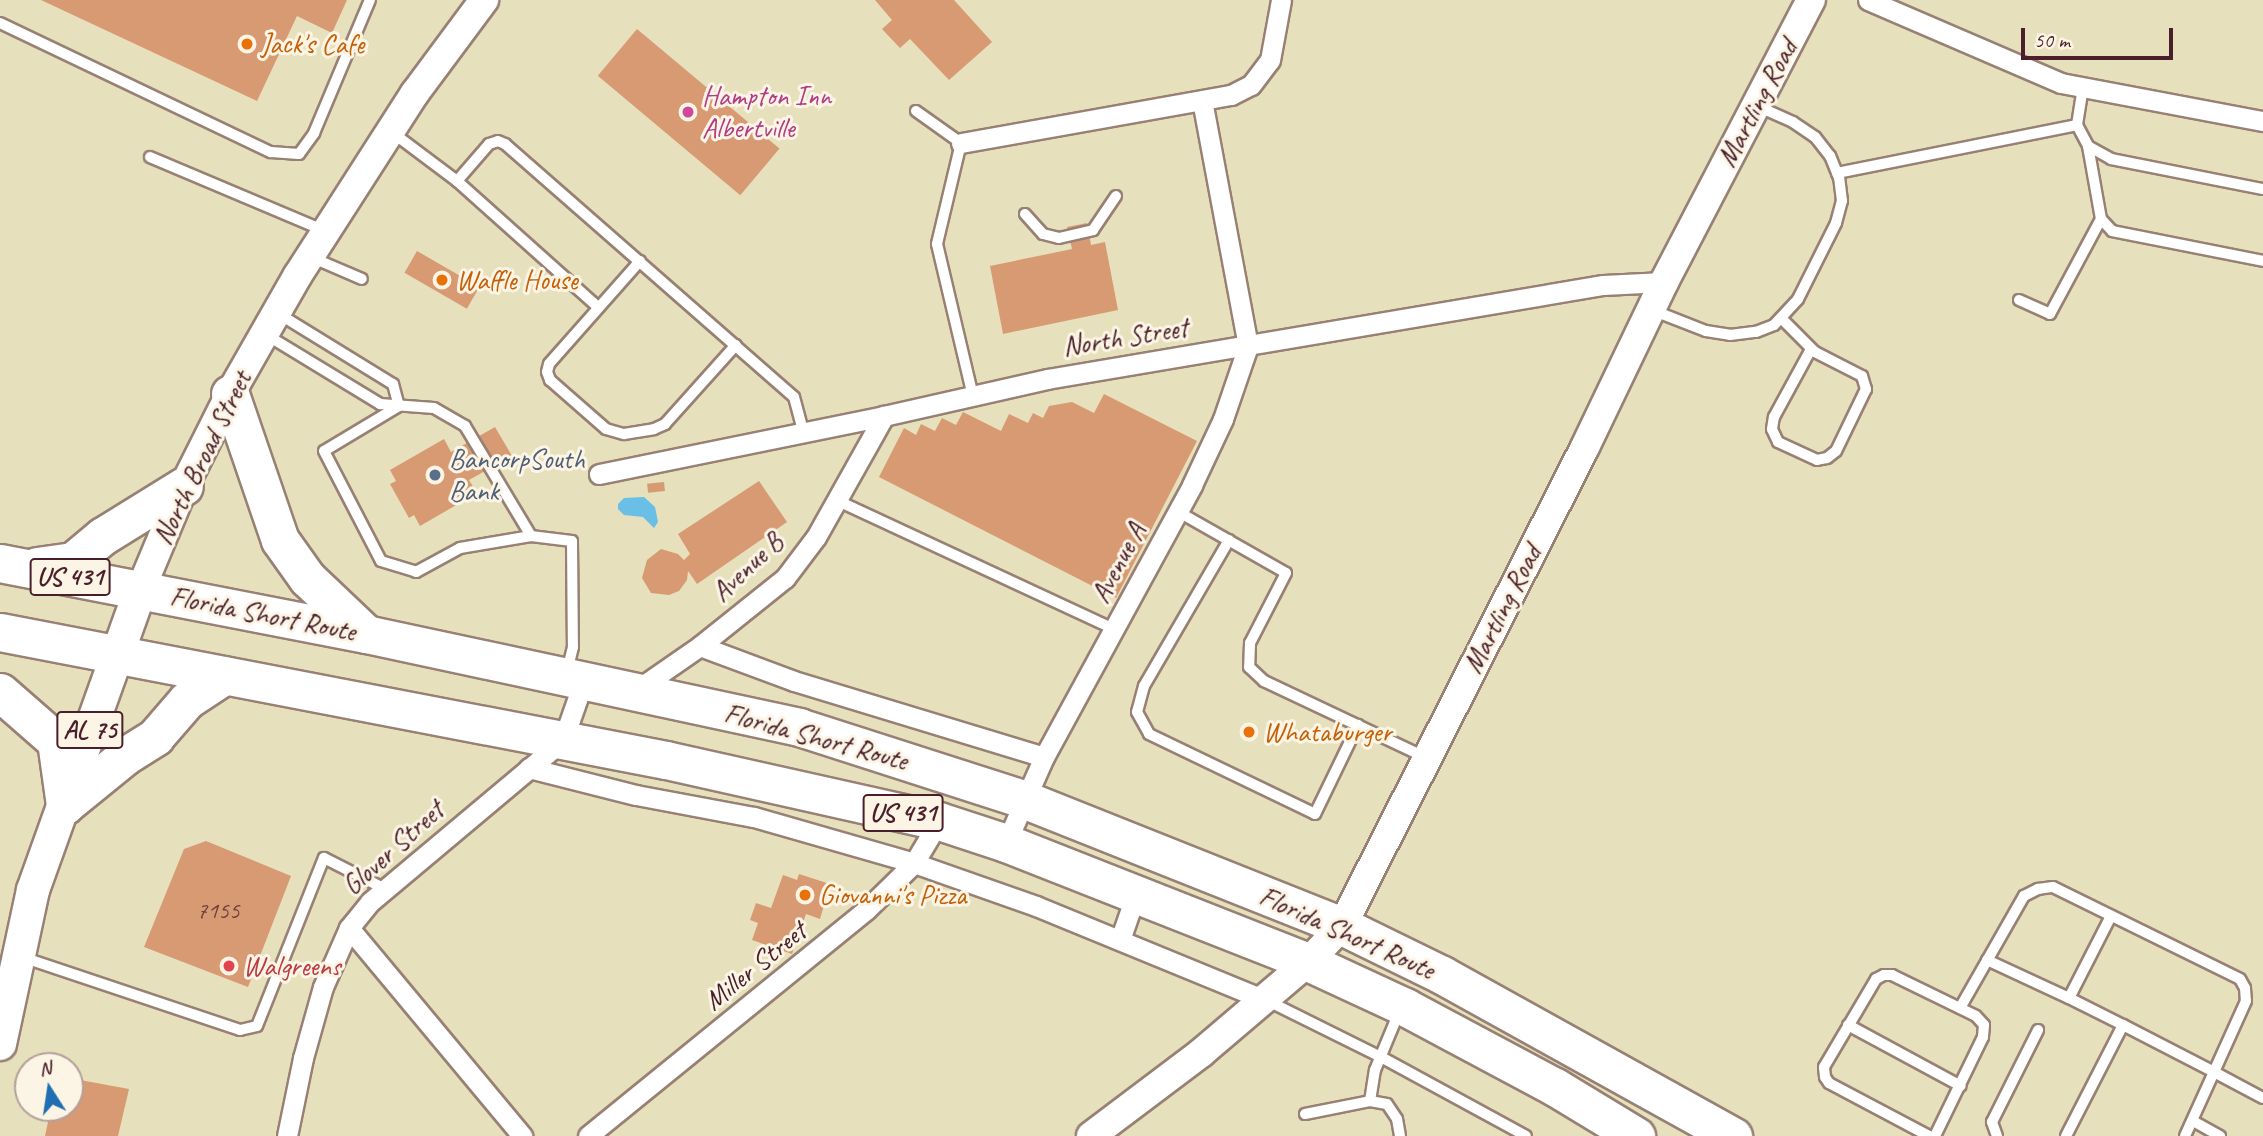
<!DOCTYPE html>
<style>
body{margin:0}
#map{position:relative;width:2263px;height:1136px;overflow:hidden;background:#e6e0bc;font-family:Caveat,sans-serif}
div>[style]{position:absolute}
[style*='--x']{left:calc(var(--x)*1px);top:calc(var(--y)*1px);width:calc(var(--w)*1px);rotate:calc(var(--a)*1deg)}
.water>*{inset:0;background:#69bfe5}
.building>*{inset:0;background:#d79a72;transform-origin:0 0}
.roads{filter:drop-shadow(2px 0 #988074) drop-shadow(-2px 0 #988074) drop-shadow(0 2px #988074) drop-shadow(0 -2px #988074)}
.lane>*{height:10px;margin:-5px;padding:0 5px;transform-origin:5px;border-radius:5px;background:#fff}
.street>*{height:19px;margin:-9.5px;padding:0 9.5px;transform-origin:9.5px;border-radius:9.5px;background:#fff}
.secondary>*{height:28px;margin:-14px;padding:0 14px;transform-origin:14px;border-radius:14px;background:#fff}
.primary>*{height:32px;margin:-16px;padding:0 16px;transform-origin:16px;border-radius:16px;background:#fff}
.highway>*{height:37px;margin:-18.5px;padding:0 18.5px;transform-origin:18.5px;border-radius:18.5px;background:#fff}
.dots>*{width:19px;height:19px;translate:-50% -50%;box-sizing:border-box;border:4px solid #fcf5e5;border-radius:50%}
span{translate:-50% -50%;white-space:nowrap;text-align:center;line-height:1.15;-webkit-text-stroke:6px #fcf5e5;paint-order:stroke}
.number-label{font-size:24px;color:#6d3e3d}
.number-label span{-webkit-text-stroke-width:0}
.shield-label span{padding:2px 5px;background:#fcf5e5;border:2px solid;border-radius:5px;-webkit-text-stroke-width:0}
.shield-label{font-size:26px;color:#4a1f2b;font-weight:700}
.food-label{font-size:28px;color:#c56008}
.left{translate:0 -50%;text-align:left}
.hotel-label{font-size:28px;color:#b23c85}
.street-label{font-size:28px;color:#4a1f2b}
.service-label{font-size:28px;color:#4e5e75}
.health-label{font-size:28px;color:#be3a42}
.north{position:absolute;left:14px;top:1052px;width:70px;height:70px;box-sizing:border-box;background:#fcf5e5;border:2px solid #b59f9b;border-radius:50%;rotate:348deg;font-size:19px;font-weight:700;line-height:28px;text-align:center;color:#4a1f2b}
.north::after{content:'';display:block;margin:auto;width:24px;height:32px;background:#1f6fb2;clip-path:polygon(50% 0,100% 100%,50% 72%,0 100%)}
.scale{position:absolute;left:2021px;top:28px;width:152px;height:32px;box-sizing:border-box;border:4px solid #4a1f2b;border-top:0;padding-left:9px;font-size:21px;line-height:24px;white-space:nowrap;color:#4a1f2b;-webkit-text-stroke:5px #fcf5e5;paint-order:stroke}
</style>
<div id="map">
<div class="water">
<div style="clip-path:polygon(644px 497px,655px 507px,658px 522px,654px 528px,643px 517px,624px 515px,618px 509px,618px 504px,624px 498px)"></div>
</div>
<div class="building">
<div style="clip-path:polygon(41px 0,347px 0,332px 33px,297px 16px,257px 101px)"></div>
<div style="clip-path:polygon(875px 0,954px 0,992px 42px,949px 80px,910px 39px,900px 48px,882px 29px,892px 20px)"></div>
<div style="left:637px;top:29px;width:186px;height:61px;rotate:40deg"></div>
<div style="clip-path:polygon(1087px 223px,1091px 245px,1105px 242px,1118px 310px,1003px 334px,990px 266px,1072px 249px,1067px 227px)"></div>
<div style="left:417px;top:251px;width:72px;height:25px;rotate:30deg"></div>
<div style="clip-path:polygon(1104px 394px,1197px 441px,1116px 598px,879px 477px,904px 428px,916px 435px,921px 424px,935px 431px,942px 418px,956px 425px,963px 412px,1001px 431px,1009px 414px,1028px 423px,1033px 413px,1043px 418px,1049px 406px,1072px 402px,1094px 413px)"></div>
<div style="clip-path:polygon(495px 427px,512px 456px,469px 480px,477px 493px,420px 526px,414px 515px,409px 518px,390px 484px,396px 481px,390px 470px,444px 439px,451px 452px)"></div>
<div style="clip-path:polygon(759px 481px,787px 522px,697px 584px,688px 571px,687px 580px,679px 591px,669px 595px,651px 593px,642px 578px,647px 560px,661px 549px,678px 554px,684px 560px,690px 554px,678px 534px)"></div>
<div style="left:664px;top:482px;width:9px;height:17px;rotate:84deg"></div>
<div style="clip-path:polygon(206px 841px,291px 876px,248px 987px,144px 947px,184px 849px)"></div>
<div style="clip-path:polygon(799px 874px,830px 884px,820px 919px,806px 914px,792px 954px,752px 940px,758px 923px,750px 920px,756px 903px,771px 908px,783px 875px,797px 880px)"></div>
<div style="clip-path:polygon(80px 1080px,129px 1089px,118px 1136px,45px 1136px,51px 1108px,70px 1108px,70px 1103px,75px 1104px)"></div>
</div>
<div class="roads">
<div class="lane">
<div style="--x:0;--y:23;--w:300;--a:25.5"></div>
<div style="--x:271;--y:152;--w:28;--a:4"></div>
<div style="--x:299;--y:154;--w:26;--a:-54"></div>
<div style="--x:314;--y:133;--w:144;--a:-67.2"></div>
<div style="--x:2083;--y:87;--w:38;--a:99"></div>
<div style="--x:2077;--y:125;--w:24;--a:62"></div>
<div style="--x:2088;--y:146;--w:26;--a:29"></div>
<div style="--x:2111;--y:159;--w:155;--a:11.2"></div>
<div style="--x:916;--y:111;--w:55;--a:35.4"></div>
<div style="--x:961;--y:143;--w:104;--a:103.4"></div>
<div style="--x:937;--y:244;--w:156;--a:76.7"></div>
<div style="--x:393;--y:133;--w:80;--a:36.9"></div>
<div style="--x:457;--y:181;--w:189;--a:41.8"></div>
<div style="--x:2088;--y:146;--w:74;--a:79.9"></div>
<div style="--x:2101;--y:219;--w:16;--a:47"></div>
<div style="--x:2112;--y:231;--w:154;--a:11.2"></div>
<div style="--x:150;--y:157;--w:190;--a:22.9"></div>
<div style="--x:1837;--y:173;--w:245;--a:-11.3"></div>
<div style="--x:457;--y:181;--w:49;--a:-49.1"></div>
<div style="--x:489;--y:144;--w:9;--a:-18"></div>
<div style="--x:498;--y:141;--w:8;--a:23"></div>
<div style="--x:505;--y:144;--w:384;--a:41.2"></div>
<div style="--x:794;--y:397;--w:35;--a:75"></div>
<div style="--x:1025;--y:214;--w:27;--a:48"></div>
<div style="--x:1043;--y:234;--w:16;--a:14"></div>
<div style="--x:1059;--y:238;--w:35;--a:-13"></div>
<div style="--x:1093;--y:230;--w:41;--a:-55.9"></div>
<div style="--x:313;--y:258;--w:53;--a:23.2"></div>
<div style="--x:640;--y:261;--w:137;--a:131.5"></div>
<div style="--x:549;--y:364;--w:8;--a:104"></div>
<div style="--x:547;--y:372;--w:9;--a:69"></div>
<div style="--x:550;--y:380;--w:74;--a:41.2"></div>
<div style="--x:606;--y:429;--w:19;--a:16"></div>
<div style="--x:624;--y:434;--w:30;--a:-9"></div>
<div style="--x:654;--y:429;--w:12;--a:-24"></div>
<div style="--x:665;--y:424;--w:106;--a:-48.1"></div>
<div style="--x:2019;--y:300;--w:34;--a:24"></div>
<div style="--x:2050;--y:314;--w:108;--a:-61.8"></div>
<div style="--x:1652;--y:310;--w:58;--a:21.3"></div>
<div style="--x:1706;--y:331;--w:24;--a:9"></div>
<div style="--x:1730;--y:335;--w:26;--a:-7"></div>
<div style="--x:1756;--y:332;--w:19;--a:-21"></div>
<div style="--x:1774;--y:325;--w:35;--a:-47"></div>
<div style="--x:1798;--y:299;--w:85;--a:-63.4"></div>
<div style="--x:1836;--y:223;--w:23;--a:-75"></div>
<div style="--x:1842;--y:201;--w:23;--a:-97"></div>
<div style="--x:1839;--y:178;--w:24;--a:-112"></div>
<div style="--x:1830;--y:156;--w:24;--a:-128"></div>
<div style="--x:1815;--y:137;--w:27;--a:-146"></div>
<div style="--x:1793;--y:122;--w:39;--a:-156"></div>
<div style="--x:279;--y:314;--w:134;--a:31.6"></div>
<div style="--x:393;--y:384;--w:23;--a:75"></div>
<div style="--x:1781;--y:318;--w:48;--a:45"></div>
<div style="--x:1815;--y:352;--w:53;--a:27.1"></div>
<div style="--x:1862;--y:376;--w:14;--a:73"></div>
<div style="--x:1866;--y:389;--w:69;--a:115.8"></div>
<div style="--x:1836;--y:451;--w:11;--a:142"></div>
<div style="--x:1827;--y:458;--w:10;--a:169"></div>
<div style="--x:1817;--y:460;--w:43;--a:-155.2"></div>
<div style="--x:1778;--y:442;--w:14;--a:-115"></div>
<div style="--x:1772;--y:429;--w:12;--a:-81"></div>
<div style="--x:1774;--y:417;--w:77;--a:-61.4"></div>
<div style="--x:265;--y:334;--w:135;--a:31.3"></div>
<div style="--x:380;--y:404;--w:54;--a:4.2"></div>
<div style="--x:434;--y:408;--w:36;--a:30"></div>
<div style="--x:465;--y:426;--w:128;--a:59"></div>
<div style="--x:399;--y:406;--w:87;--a:149"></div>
<div style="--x:324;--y:451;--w:124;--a:62.6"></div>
<div style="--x:381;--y:561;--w:37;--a:17"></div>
<div style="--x:416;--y:572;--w:50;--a:-28.6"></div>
<div style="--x:460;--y:548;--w:72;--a:-9.6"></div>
<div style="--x:531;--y:536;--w:41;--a:7"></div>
<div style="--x:572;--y:541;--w:106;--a:89.5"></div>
<div style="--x:573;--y:647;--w:25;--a:104"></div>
<div style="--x:836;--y:500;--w:306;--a:24.9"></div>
<div style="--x:1177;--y:511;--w:125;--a:29.6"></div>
<div style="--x:1286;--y:573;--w:79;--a:117.2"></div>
<div style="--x:1250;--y:643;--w:24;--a:92"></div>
<div style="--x:1249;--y:667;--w:21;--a:43"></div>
<div style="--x:1264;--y:681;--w:178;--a:25.3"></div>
<div style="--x:1229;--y:540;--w:169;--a:120.2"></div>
<div style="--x:1144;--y:686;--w:27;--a:105"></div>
<div style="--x:1137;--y:712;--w:25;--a:61"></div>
<div style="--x:1149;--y:734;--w:184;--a:25.7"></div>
<div style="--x:1315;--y:814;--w:99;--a:-64.2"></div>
<div style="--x:2111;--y:916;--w:92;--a:117.1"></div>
<div style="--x:2069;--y:998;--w:60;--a:26.6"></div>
<div style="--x:22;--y:957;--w:230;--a:18.5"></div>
<div style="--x:240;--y:1030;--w:17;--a:-13"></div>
<div style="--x:257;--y:1026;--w:181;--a:-68.3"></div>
<div style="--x:324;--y:858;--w:68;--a:26.9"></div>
<div style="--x:1987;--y:960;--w:90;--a:24.9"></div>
<div style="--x:1266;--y:1000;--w:128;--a:26.4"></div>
<div style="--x:1381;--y:1057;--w:165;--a:28.6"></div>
<div style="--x:1960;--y:1008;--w:129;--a:-60.3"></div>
<div style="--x:2024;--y:896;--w:16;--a:-27"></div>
<div style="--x:2038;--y:889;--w:15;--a:-8"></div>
<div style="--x:2053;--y:887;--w:208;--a:26.2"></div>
<div style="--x:2240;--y:979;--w:10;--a:61"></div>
<div style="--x:2245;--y:988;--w:13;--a:86"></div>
<div style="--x:2246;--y:1001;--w:78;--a:114.3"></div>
<div style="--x:2214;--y:1072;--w:55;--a:28"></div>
<div style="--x:1848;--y:1025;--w:128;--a:28.4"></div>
<div style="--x:1370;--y:1101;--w:31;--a:-81"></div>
<div style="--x:1375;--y:1070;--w:63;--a:-67.5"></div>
<div style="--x:1305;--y:1114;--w:66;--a:-11.3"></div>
<div style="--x:1370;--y:1101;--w:17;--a:10"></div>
<div style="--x:1387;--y:1104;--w:18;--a:56"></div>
<div style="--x:1397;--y:1119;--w:17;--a:80"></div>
<div style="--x:2193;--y:1121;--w:31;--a:29"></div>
<div style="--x:1929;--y:1136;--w:113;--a:-152.1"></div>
<div style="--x:1829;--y:1083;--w:7;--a:-124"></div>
<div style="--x:1825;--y:1077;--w:10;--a:-96"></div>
<div style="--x:1824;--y:1067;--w:102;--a:-59.4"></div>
<div style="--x:1876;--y:979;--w:9;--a:-27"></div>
<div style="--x:1884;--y:975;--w:8;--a:0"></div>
<div style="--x:1892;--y:975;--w:93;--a:26"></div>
<div style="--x:1976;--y:1016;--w:12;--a:48"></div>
<div style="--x:1984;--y:1025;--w:12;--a:95"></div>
<div style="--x:1983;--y:1037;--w:110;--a:115.9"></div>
<div style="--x:1997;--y:1136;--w:15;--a:-110"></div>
<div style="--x:1992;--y:1122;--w:103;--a:-63.4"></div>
<div style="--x:2066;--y:1136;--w:125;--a:-62.8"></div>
<div style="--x:2123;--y:1025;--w:102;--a:27.3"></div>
<div style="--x:2214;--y:1072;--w:70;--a:114.4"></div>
</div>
<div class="street">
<div style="--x:1868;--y:0;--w:210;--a:23.3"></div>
<div style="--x:2061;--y:83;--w:206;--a:10.7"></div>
<div style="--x:961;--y:143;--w:274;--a:-10.1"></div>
<div style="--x:1231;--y:95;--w:22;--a:-27"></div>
<div style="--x:1251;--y:85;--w:31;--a:-53"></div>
<div style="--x:1270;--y:60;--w:61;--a:-79.6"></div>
<div style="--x:599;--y:474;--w:291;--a:-11.5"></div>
<div style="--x:884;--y:416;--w:167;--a:-12.8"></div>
<div style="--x:1047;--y:379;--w:564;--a:-9.6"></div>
<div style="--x:1603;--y:285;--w:61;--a:-2.8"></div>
<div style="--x:700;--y:646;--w:100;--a:20.4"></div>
<div style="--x:794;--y:681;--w:261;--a:16.9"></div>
<div style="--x:635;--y:691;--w:79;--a:-34.7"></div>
<div style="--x:700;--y:646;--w:109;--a:-38.7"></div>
<div style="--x:785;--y:578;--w:51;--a:-52.9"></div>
<div style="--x:816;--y:537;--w:139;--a:-60.7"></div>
<div style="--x:529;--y:768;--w:110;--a:14.2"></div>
<div style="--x:636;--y:795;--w:120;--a:10.6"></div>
<div style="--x:754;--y:817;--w:166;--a:16"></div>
<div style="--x:914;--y:863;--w:129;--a:19.4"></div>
<div style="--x:1036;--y:906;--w:245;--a:22.3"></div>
<div style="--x:1006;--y:843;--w:94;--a:-66.2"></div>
<div style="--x:1044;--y:757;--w:310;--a:-61.4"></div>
<div style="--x:1192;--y:485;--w:73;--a:-64.8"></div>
<div style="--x:1223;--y:419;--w:77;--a:-71.1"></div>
<div style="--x:1248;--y:346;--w:250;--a:-100.6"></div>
<div style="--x:349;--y:928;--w:271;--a:50.2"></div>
<div style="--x:1120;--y:940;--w:49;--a:-70.8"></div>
<div style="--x:287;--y:1136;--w:80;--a:-78.4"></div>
<div style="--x:303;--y:1058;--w:74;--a:-74.3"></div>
<div style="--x:323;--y:987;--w:64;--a:-66.2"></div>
<div style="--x:349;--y:928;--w:33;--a:-51"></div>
<div style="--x:370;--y:902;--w:252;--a:-40"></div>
<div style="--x:563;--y:740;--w:64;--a:-70.7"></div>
<div style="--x:588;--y:1136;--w:358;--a:-39.1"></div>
<div style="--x:866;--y:910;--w:67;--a:-44.4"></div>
<div style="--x:914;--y:863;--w:49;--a:-59.2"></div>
</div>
<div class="secondary">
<div style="--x:140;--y:591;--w:114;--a:-67.3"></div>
<div style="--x:184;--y:486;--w:103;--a:-63.4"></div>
<div style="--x:230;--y:394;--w:137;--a:-60.3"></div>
<div style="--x:298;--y:275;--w:216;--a:-57.3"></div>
<div style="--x:415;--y:93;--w:116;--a:-53.4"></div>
<div style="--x:1091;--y:1136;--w:138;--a:-37"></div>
<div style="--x:1201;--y:1053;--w:140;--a:-40.4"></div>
<div style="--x:1308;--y:962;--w:50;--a:-46.6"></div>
<div style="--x:1342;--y:926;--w:537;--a:-63.1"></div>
<div style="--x:1585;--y:447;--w:183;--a:-64.4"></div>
<div style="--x:1664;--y:282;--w:318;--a:-62.5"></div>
</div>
<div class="primary">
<div style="--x:0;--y:1044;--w:157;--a:-77.9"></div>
<div style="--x:33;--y:890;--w:318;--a:-70.3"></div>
</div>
<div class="highway">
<div style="--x:230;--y:394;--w:154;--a:71.1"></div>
<div style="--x:280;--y:540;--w:47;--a:54.6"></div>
<div style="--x:307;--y:578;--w:81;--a:43.5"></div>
<div style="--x:0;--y:563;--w:373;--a:11"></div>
<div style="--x:366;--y:634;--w:443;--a:12.1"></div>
<div style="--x:799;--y:727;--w:235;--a:17.8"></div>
<div style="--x:1023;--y:799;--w:343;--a:21.7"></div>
<div style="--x:1342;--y:926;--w:111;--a:26.1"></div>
<div style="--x:1442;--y:975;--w:333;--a:29"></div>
<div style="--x:37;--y:566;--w:36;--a:-8"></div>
<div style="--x:73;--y:561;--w:39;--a:-40"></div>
<div style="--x:103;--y:536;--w:95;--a:-31.7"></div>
<div style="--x:0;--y:632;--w:678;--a:10.88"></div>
<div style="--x:666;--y:760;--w:280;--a:12.6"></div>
<div style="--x:939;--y:821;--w:71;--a:18.2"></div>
<div style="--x:1006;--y:843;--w:325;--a:21.5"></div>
<div style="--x:1308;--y:962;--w:107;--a:24.9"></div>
<div style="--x:1405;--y:1007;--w:170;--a:28.1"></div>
<div style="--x:1555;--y:1087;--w:95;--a:31.2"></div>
<div style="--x:0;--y:692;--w:74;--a:41.2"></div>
<div style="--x:56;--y:741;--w:65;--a:82"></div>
<div style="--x:65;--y:805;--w:77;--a:-39.2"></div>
<div style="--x:125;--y:756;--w:36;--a:-32"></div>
<div style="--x:155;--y:737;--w:49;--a:-49.1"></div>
<div style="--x:187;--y:700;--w:45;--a:-33.3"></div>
</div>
</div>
<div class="dots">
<div style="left:247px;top:44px;background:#e8710a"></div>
<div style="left:688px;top:112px;background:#d1479c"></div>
<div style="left:442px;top:280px;background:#e8710a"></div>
<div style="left:435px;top:475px;background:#5c6f8a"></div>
<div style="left:1249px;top:732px;background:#e8710a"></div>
<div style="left:805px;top:895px;background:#e8710a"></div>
<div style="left:229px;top:966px;background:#e0444e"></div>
</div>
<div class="number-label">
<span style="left:218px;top:911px">7155</span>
</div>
<div class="shield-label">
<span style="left:70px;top:577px">US 431</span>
<span style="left:90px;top:730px">AL 75</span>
<span style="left:903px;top:813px">US 431</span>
</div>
<div class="food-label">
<span class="left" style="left:261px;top:44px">Jack's Cafe</span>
<span class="left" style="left:456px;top:280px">Waffle House</span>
<span class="left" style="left:1263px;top:732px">Whataburger</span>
<span class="left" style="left:819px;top:895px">Giovanni's Pizza</span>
</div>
<div class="hotel-label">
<span class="left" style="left:702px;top:112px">Hampton Inn<br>Albertville</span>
</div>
<div class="street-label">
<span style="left:1757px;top:103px;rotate:-62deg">Martling Road</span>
<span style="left:1125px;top:337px;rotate:-9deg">North Street</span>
<span style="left:202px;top:458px;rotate:-64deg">North Broad Street</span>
<span style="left:1118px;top:563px;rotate:-62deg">Avenue A</span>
<span style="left:747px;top:567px;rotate:-43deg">Avenue B</span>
<span style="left:1502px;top:609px;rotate:-63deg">Martling Road</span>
<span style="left:263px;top:614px;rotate:11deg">Florida Short Route</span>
<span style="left:816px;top:737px;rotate:15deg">Florida Short Route</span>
<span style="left:393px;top:848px;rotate:-42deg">Glover Street</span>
<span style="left:1347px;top:933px;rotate:24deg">Florida Short Route</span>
<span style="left:755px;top:966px;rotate:-39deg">Miller Street</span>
</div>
<div class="service-label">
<span class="left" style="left:449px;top:475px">BancorpSouth<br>Bank</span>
</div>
<div class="health-label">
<span class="left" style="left:243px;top:966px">Walgreens</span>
</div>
<div class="north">N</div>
<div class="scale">50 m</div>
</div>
